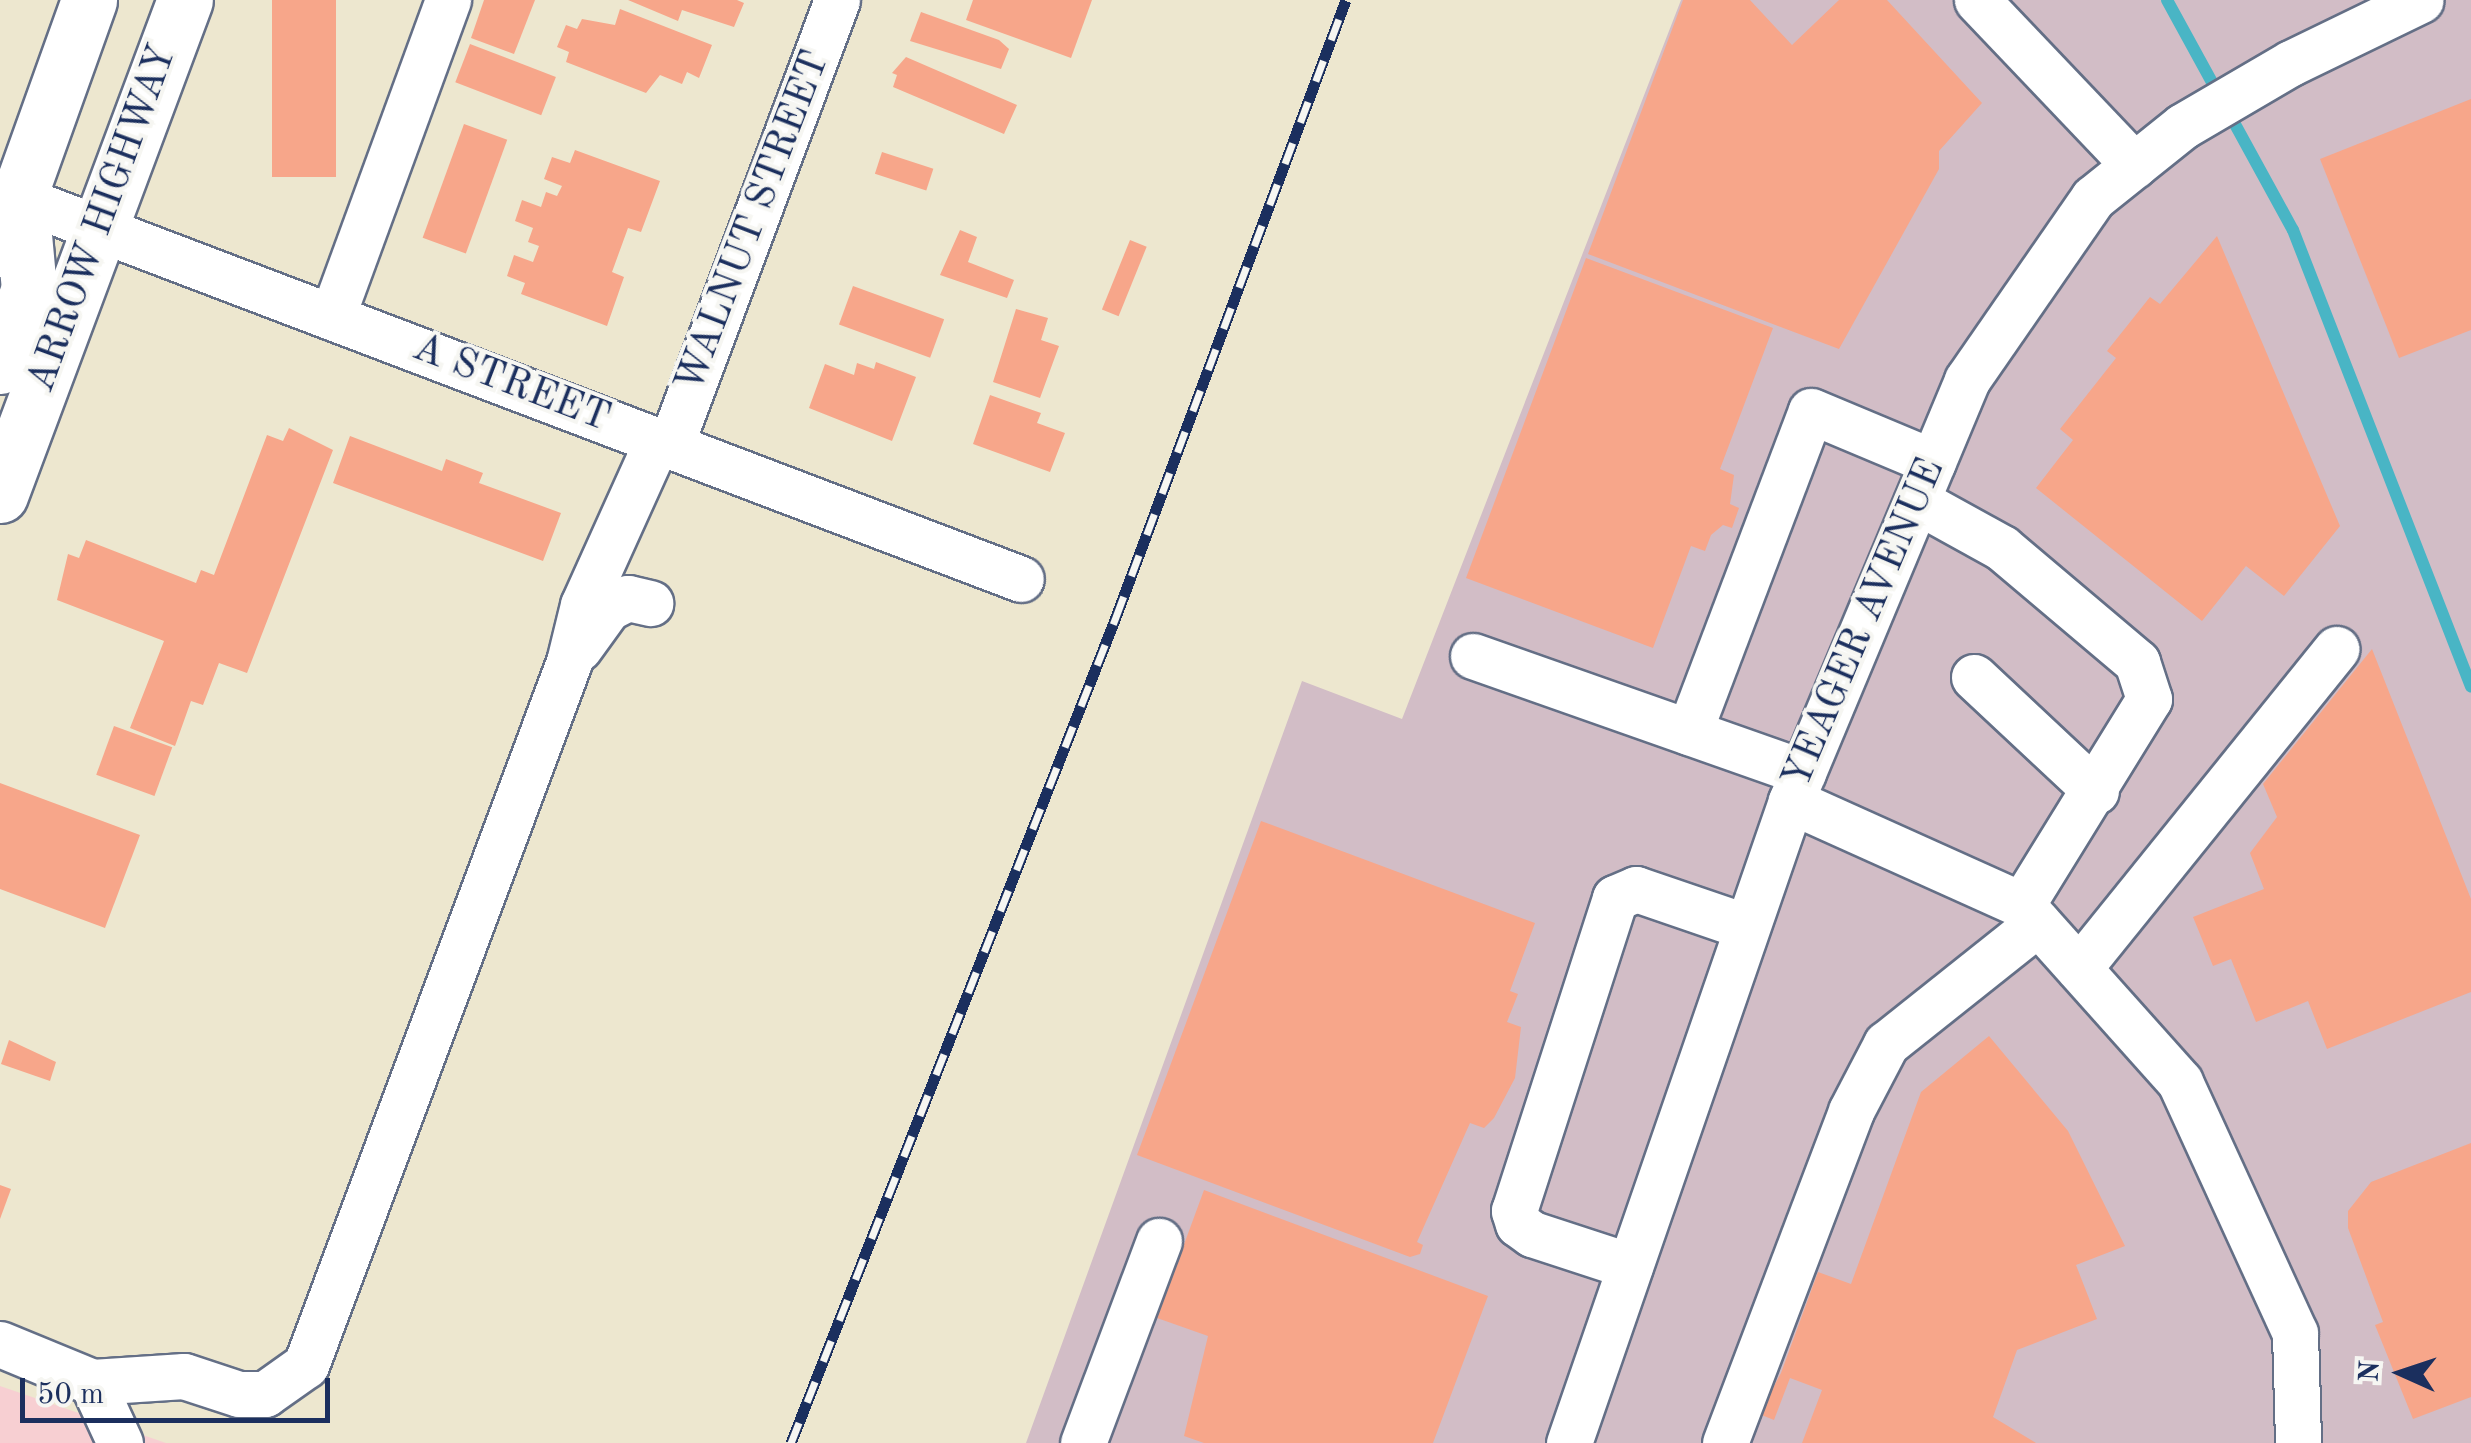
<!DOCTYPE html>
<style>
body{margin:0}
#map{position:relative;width:2471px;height:1443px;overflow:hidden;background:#ede7cf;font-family:"Old Standard TT",serif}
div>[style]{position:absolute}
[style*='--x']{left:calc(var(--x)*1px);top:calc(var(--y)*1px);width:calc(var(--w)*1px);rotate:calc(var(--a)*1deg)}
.built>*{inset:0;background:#f7cfd2}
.industrial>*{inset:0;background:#d2bdc6}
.stream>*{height:12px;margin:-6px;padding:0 6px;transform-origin:6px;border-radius:6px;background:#49b5c5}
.building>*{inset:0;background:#f7a68a;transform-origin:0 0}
.roads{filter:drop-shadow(2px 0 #646f86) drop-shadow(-2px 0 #646f86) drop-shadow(0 2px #646f86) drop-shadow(0 -2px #646f86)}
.minor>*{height:45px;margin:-22.5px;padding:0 22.5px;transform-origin:22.5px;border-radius:22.5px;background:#fff}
.major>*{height:55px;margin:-27.5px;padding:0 27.5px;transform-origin:27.5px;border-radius:27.5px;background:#fff}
.rail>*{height:11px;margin-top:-5.5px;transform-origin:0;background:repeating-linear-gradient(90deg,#f6f6f2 0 22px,#1b2f5e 0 44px);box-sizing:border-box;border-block:2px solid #1b2f5e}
span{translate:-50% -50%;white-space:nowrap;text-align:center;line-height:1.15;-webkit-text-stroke:8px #f6f6f2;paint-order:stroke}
.street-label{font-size:40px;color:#1b2f5e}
.north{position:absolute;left:2351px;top:1323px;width:100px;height:100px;-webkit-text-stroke:8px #f6f6f2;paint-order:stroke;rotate:273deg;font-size:28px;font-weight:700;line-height:40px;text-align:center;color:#1b2f5e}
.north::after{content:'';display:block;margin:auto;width:35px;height:45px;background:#1b2f5e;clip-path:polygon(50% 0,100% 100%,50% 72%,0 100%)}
.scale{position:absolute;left:20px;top:1378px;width:310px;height:45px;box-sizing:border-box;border:5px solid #1b2f5e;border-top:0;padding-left:12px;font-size:30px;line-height:35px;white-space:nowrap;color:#1b2f5e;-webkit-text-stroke:8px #f6f6f2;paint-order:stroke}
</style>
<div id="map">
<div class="built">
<div style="clip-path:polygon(0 1386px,166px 1443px,0 1443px)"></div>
</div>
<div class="industrial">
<div style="clip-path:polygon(1681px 0,2471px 0,2471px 1443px,1026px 1443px,1302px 681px,1402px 719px)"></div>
</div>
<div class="stream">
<div style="--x:2167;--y:0;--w:262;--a:61.3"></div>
<div style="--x:2293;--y:230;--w:490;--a:68.7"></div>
</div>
<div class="building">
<div style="left:272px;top:0;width:64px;height:177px"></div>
<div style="clip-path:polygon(484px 0,535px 0,514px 54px,471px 38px)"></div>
<div style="clip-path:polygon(628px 0,737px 0,744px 3px,734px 27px,682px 10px,678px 21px)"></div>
<div style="clip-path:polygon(973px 0,1092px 0,1071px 58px,966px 20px)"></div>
<div style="clip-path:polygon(1683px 0,1750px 0,1792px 45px,1839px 0,1887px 0,1982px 103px,1939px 151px,1939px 169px,1839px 349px,1588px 254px)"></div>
<div style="clip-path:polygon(620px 9px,712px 45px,699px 78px,687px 72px,682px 84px,660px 75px,646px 93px,566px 62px,569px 52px,557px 47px,566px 25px,577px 29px,582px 19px,615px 25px)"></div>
<div style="clip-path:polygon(921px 12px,999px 40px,1009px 49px,1001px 69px,910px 41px)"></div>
<div style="left:470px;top:44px;width:92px;height:41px;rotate:21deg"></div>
<div style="clip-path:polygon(906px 57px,1017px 105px,1004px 134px,893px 87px,897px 75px,892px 73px)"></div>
<div style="clip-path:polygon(2471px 99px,2471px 330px,2399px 358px,2320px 159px)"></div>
<div style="left:464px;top:124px;width:46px;height:121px;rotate:20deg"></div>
<div style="clip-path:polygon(575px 150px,660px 181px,641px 232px,628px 228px,612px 272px,624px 277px,607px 326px,521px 294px,525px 283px,507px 276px,514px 255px,533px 262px,539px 246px,528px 242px,533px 228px,515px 221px,522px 200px,541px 207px,546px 192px,557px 196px,562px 186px,544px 179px,552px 157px,570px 163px)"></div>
<div style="left:882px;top:152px;width:54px;height:23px;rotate:18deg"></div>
<div style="clip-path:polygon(960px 230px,977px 237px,968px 262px,1014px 280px,1007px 298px,940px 275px)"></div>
<div style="clip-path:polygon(2217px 236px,2340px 526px,2284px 596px,2246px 566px,2202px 621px,2036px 488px,2073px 440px,2060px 429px,2116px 358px,2107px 351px,2150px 297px,2160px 304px)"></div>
<div style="left:1130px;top:240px;width:18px;height:75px;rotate:22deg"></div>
<div style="clip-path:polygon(1586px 258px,1773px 328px,1720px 469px,1734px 475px,1730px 504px,1739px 508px,1732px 528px,1723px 525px,1711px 535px,1705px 551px,1691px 546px,1653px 648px,1466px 578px)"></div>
<div style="left:853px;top:286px;width:97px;height:41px;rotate:20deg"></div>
<div style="clip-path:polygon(1016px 309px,1048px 318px,1041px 340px,1059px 346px,1040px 398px,993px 382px)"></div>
<div style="clip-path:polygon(876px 362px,916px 377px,892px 441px,809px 408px,825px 364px,854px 375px,857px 363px,874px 369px)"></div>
<div style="clip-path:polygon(990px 395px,1041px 413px,1037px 423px,1065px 433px,1050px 472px,973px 444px)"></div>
<div style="clip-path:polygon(289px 428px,333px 450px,247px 673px,219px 663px,203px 705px,191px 701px,175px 746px,130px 728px,164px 641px,57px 600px,68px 554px,79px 558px,86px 540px,196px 583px,201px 570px,214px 575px,267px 435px,283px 441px)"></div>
<div style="clip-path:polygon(350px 436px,442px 471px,446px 459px,483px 473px,479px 483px,561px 513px,543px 561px,333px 483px)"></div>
<div style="clip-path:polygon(2372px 649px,2471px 899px,2471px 992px,2327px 1049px,2308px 1001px,2256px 1022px,2231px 959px,2213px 966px,2193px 917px,2264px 889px,2250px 853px,2277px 817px,2263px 784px)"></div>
<div style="left:114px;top:726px;width:62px;height:52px;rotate:20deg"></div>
<div style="clip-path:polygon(0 783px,140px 835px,105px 928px,0 889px)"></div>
<div style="clip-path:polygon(1261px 821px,1535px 923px,1510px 991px,1518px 994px,1507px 1022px,1521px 1027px,1515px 1078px,1494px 1118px,1484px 1128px,1470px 1123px,1417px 1242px,1423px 1245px,1420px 1254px,1410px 1257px,1137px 1155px)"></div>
<div style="clip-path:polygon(1989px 1036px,2068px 1131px,2125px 1246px,2076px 1265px,2097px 1319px,2017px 1350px,1993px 1417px,2036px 1443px,1802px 1443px,1822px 1390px,1790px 1378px,1774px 1420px,1759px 1414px,1781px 1373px,1818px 1272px,1851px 1284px,1921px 1092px)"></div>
<div style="clip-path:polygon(9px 1040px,56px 1062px,50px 1081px,1px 1064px)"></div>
<div style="clip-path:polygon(2471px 1143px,2471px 1397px,2413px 1419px,2375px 1325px,2383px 1322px,2348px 1228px,2348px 1211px,2371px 1182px)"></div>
<div style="clip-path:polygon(0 1185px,11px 1189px,0 1219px)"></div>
<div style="clip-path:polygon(1204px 1190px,1488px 1296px,1433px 1443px,1204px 1443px,1184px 1436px,1208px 1336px,1157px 1318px)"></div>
</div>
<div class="roads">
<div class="minor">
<div style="--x:1977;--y:0;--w:228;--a:46.4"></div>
<div style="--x:0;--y:191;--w:1092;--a:20.81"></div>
<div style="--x:332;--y:317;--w:338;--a:-69.9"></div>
<div style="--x:671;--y:444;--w:474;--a:-69.5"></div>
<div style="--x:1917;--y:501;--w:97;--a:28.9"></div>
<div style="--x:2002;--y:548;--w:177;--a:40.2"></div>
<div style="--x:2137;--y:662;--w:39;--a:72"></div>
<div style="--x:2149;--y:699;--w:242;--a:121.7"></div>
<div style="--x:579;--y:648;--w:49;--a:-54.1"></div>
<div style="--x:608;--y:608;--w:22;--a:-27"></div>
<div style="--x:628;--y:598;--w:23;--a:13"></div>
<div style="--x:1473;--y:656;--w:350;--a:19.4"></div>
<div style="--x:1974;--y:677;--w:167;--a:43.1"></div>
<div style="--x:1689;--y:732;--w:343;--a:-69.2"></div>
<div style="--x:1811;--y:411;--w:132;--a:22.7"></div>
<div style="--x:1791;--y:801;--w:253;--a:24.2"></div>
<div style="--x:2022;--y:905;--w:237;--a:48.2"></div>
<div style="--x:2180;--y:1082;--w:276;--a:65.4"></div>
<div style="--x:2295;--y:1333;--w:110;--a:88.4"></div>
<div style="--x:2079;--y:968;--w:410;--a:-51.1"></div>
<div style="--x:1630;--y:1266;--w:103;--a:-161.9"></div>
<div style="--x:1532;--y:1234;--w:17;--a:-144"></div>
<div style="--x:1518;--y:1224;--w:14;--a:-107"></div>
<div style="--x:1514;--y:1211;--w:329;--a:-72.1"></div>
<div style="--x:1615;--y:898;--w:23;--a:-23"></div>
<div style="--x:1636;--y:889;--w:117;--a:18.9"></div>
<div style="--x:0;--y:1344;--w:100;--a:22.4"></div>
<div style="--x:92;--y:1382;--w:92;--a:-3.7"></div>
<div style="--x:184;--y:1376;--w:58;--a:18.1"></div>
<div style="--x:239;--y:1394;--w:26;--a:0"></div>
<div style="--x:265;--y:1394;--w:50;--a:-35.3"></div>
<div style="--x:306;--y:1365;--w:751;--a:-69.49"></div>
<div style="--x:569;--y:662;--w:59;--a:-76.2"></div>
<div style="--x:583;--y:605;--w:182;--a:-65.7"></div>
<div style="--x:92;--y:1382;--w:67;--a:65.3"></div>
<div style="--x:1083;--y:1443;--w:216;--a:-69.4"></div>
<div style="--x:1569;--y:1443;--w:679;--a:-70.92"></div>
<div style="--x:1791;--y:801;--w:456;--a:-67.3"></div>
<div style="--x:1967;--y:380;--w:221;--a:-55.3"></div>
<div style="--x:2093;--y:198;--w:115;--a:-38.7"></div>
<div style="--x:2183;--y:126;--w:125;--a:-30.3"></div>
<div style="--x:2291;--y:63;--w:144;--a:-25.9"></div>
<div style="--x:1725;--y:1443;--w:355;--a:-69.2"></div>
<div style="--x:1851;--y:1111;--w:76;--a:-62.4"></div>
<div style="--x:1886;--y:1044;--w:194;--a:-38.5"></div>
</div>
<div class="major">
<div style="--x:0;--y:249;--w:264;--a:-70.3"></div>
<div style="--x:0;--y:366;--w:82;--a:-69.4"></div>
<div style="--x:29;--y:289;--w:87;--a:-95.3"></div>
<div style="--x:0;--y:495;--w:528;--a:-69.51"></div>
</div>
</div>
<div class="rail">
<div style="--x:791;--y:1443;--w:888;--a:-68.52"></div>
<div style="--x:1116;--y:617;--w:658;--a:-69.56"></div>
</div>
<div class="street-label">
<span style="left:103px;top:219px;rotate:-70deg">ARROW HIGHWAY</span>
<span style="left:754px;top:222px;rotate:-69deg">WALNUT STREET</span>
<span style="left:511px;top:384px;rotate:21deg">A STREET</span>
<span style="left:1865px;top:624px;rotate:-67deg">YEAGER AVENUE</span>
</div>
<div class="north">N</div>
<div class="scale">50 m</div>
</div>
